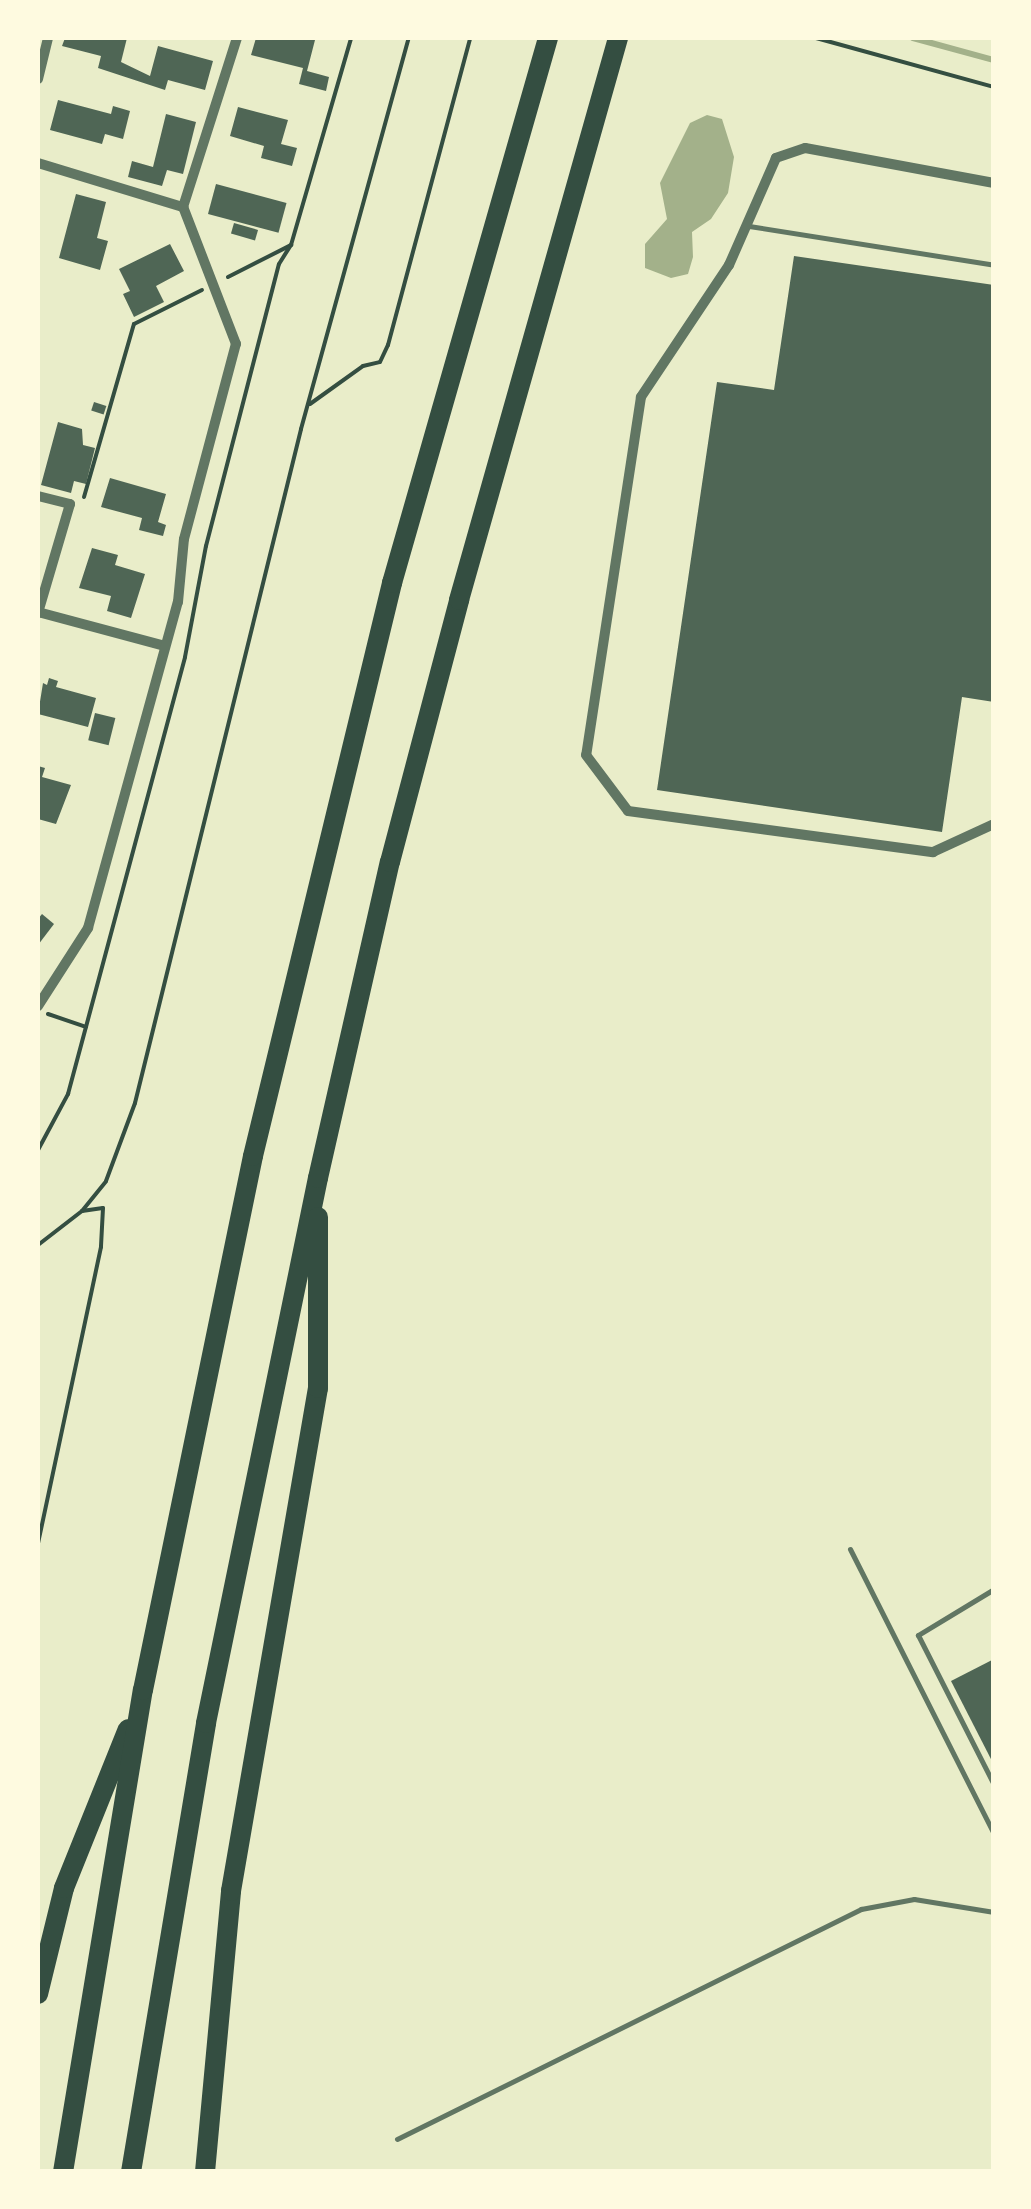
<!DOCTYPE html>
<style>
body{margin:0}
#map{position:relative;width:1031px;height:2209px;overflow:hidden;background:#e9edc9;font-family:"Noto Serif",serif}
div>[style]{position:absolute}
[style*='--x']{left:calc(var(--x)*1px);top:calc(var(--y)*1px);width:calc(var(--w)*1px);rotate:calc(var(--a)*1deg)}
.water>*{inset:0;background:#a3b18a}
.stream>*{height:6px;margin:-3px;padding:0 3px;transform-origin:3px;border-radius:3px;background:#a3b18a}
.building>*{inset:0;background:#4f6655;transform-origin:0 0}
.path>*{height:4px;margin:-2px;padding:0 2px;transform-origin:2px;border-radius:2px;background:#344e41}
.service>*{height:5px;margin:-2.5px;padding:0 2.5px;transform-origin:2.5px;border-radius:2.5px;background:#617663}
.minor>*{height:10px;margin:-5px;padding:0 5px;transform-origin:5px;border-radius:5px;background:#617663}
.motorway>*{height:20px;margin:-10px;padding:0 10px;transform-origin:10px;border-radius:10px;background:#344e41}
span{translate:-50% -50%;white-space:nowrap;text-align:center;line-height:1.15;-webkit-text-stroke:9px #fefae0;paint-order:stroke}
.frame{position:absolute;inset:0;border:40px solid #fefae0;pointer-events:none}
</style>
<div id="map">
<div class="water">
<div style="clip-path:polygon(707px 115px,722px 119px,734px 157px,728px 193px,711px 219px,692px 232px,693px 257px,688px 274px,671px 278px,645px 268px,645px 244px,667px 219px,660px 183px,690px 123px)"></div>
</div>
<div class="stream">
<div style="--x:913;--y:38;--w:84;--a:15.2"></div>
</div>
<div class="building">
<div style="clip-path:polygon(65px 38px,127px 38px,121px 62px,150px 76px,158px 46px,213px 61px,205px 90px,168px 80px,165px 90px,98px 68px,101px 56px,62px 46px)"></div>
<div style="clip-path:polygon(256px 38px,315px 40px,307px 71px,329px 77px,326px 91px,299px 84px,303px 68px,251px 55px)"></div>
<div style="clip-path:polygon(58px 100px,111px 114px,113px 106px,130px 111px,123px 139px,105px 134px,102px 144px,50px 130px)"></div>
<div style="clip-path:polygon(238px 107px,288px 120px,281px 144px,297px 148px,292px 166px,261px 158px,264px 146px,230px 136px)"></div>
<div style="clip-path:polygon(166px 114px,196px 122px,183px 174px,167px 170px,162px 186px,128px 177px,132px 161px,153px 167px)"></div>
<div style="left:216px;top:184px;width:73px;height:31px;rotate:15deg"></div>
<div style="clip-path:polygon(76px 194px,106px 202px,97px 238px,108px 241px,100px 270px,59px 258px)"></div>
<div style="left:234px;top:223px;width:25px;height:11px;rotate:16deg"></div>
<div style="clip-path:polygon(170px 244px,184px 271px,156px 286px,164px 302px,134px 317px,123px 294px,130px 291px,119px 269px)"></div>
<div style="clip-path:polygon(794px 256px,994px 285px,994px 702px,962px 697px,942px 832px,657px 790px,717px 382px,774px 390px)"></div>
<div style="left:94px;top:402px;width:13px;height:9px;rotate:18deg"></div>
<div style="clip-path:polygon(58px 422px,82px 429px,83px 445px,95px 448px,86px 484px,74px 481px,71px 493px,41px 485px)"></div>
<div style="clip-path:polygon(110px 478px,166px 494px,158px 522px,166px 525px,163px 536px,139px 530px,142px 518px,101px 507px)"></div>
<div style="clip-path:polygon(92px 548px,118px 555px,115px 565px,145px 574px,131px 618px,107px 611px,111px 596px,79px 588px)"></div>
<div style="clip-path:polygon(49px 678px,58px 681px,56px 687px,96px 698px,88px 727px,38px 714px,43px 683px,47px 685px)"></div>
<div style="left:95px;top:713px;width:21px;height:28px;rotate:14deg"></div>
<div style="clip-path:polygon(38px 766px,45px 768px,42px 777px,71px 785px,56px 824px,38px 819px)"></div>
<div style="clip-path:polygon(42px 914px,54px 924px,38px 945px,38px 919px)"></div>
<div style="clip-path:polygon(994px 1659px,994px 1765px,951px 1681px)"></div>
</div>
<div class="path">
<div style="--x:816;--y:38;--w:185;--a:15.4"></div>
<div style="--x:228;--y:277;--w:71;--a:-26.9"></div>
<div style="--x:310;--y:404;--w:65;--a:-35.6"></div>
<div style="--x:363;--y:366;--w:17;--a:-13"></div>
<div style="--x:380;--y:362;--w:19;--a:-65"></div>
<div style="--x:388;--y:345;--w:318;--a:-75"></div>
<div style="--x:84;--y:497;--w:180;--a:-73.9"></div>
<div style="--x:134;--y:324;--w:76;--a:-26.6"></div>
<div style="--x:48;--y:1014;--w:40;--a:18.9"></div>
<div style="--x:38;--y:1150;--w:64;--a:-61.8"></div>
<div style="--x:68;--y:1094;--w:452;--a:-75"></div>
<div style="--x:185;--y:657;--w:113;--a:-79.3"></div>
<div style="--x:206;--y:546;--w:291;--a:-75.5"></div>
<div style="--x:279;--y:264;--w:22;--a:-58"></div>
<div style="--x:291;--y:245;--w:216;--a:-73.8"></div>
<div style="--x:82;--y:1211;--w:38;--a:-51"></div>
<div style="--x:106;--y:1181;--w:83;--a:-69.6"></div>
<div style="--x:135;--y:1103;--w:694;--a:-76.16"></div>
<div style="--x:301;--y:429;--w:406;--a:-74.6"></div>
<div style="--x:38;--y:1245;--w:56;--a:-37.7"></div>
<div style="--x:82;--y:1211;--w:21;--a:-8"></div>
<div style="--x:103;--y:1208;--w:39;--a:93"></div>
<div style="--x:101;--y:1247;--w:303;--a:102"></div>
</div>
<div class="service">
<div style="--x:749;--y:226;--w:248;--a:9"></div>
<div style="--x:850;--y:1549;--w:319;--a:63.2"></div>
<div style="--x:994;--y:1589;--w:89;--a:148.8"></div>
<div style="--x:918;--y:1635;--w:168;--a:63.1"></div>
<div style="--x:397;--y:2139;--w:518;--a:-26.37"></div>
<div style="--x:861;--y:1909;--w:54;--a:-10.7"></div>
<div style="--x:914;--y:1899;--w:81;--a:9.2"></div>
</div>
<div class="minor">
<div style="--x:38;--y:79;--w:42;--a:-76.3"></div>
<div style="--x:38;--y:163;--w:152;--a:16.9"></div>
<div style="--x:994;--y:183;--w:192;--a:-169.5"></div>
<div style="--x:805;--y:148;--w:31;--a:161"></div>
<div style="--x:776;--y:158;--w:117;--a:113.7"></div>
<div style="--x:729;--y:265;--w:159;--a:123.7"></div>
<div style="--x:641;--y:397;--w:362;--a:98.7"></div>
<div style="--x:586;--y:755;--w:70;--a:53.1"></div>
<div style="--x:628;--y:811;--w:308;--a:7.7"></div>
<div style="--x:933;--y:852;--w:67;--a:-24.7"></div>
<div style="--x:38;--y:496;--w:33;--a:14"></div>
<div style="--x:70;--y:504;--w:114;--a:106.4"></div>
<div style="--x:38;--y:612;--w:131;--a:15"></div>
<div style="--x:38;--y:1006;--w:93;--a:-57.3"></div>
<div style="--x:88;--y:928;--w:338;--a:-74.6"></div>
<div style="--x:178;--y:602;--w:63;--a:-84.6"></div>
<div style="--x:184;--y:539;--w:202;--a:-75.1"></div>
<div style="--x:236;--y:344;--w:147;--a:-111.1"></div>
<div style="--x:183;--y:207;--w:177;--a:-72.3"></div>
</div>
<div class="motorway">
<div style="--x:38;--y:1994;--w:109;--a:-76.2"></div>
<div style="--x:64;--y:1888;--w:171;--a:-68.1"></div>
<div style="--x:63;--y:2172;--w:489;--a:-80.6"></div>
<div style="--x:143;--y:1690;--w:545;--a:-78.36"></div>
<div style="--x:253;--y:1156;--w:590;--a:-76.36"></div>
<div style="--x:392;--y:583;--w:567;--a:-74.03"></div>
<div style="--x:131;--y:2172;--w:455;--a:-80.5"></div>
<div style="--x:206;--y:1723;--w:556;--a:-78.39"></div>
<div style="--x:318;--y:1178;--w:324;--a:-77.2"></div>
<div style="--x:390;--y:862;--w:271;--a:-75.2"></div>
<div style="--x:459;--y:600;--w:584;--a:-74.2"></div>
<div style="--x:205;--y:2172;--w:282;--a:-84.7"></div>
<div style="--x:231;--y:1891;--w:510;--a:-80.19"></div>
<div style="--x:318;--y:1388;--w:171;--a:-90"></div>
</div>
<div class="frame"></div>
</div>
